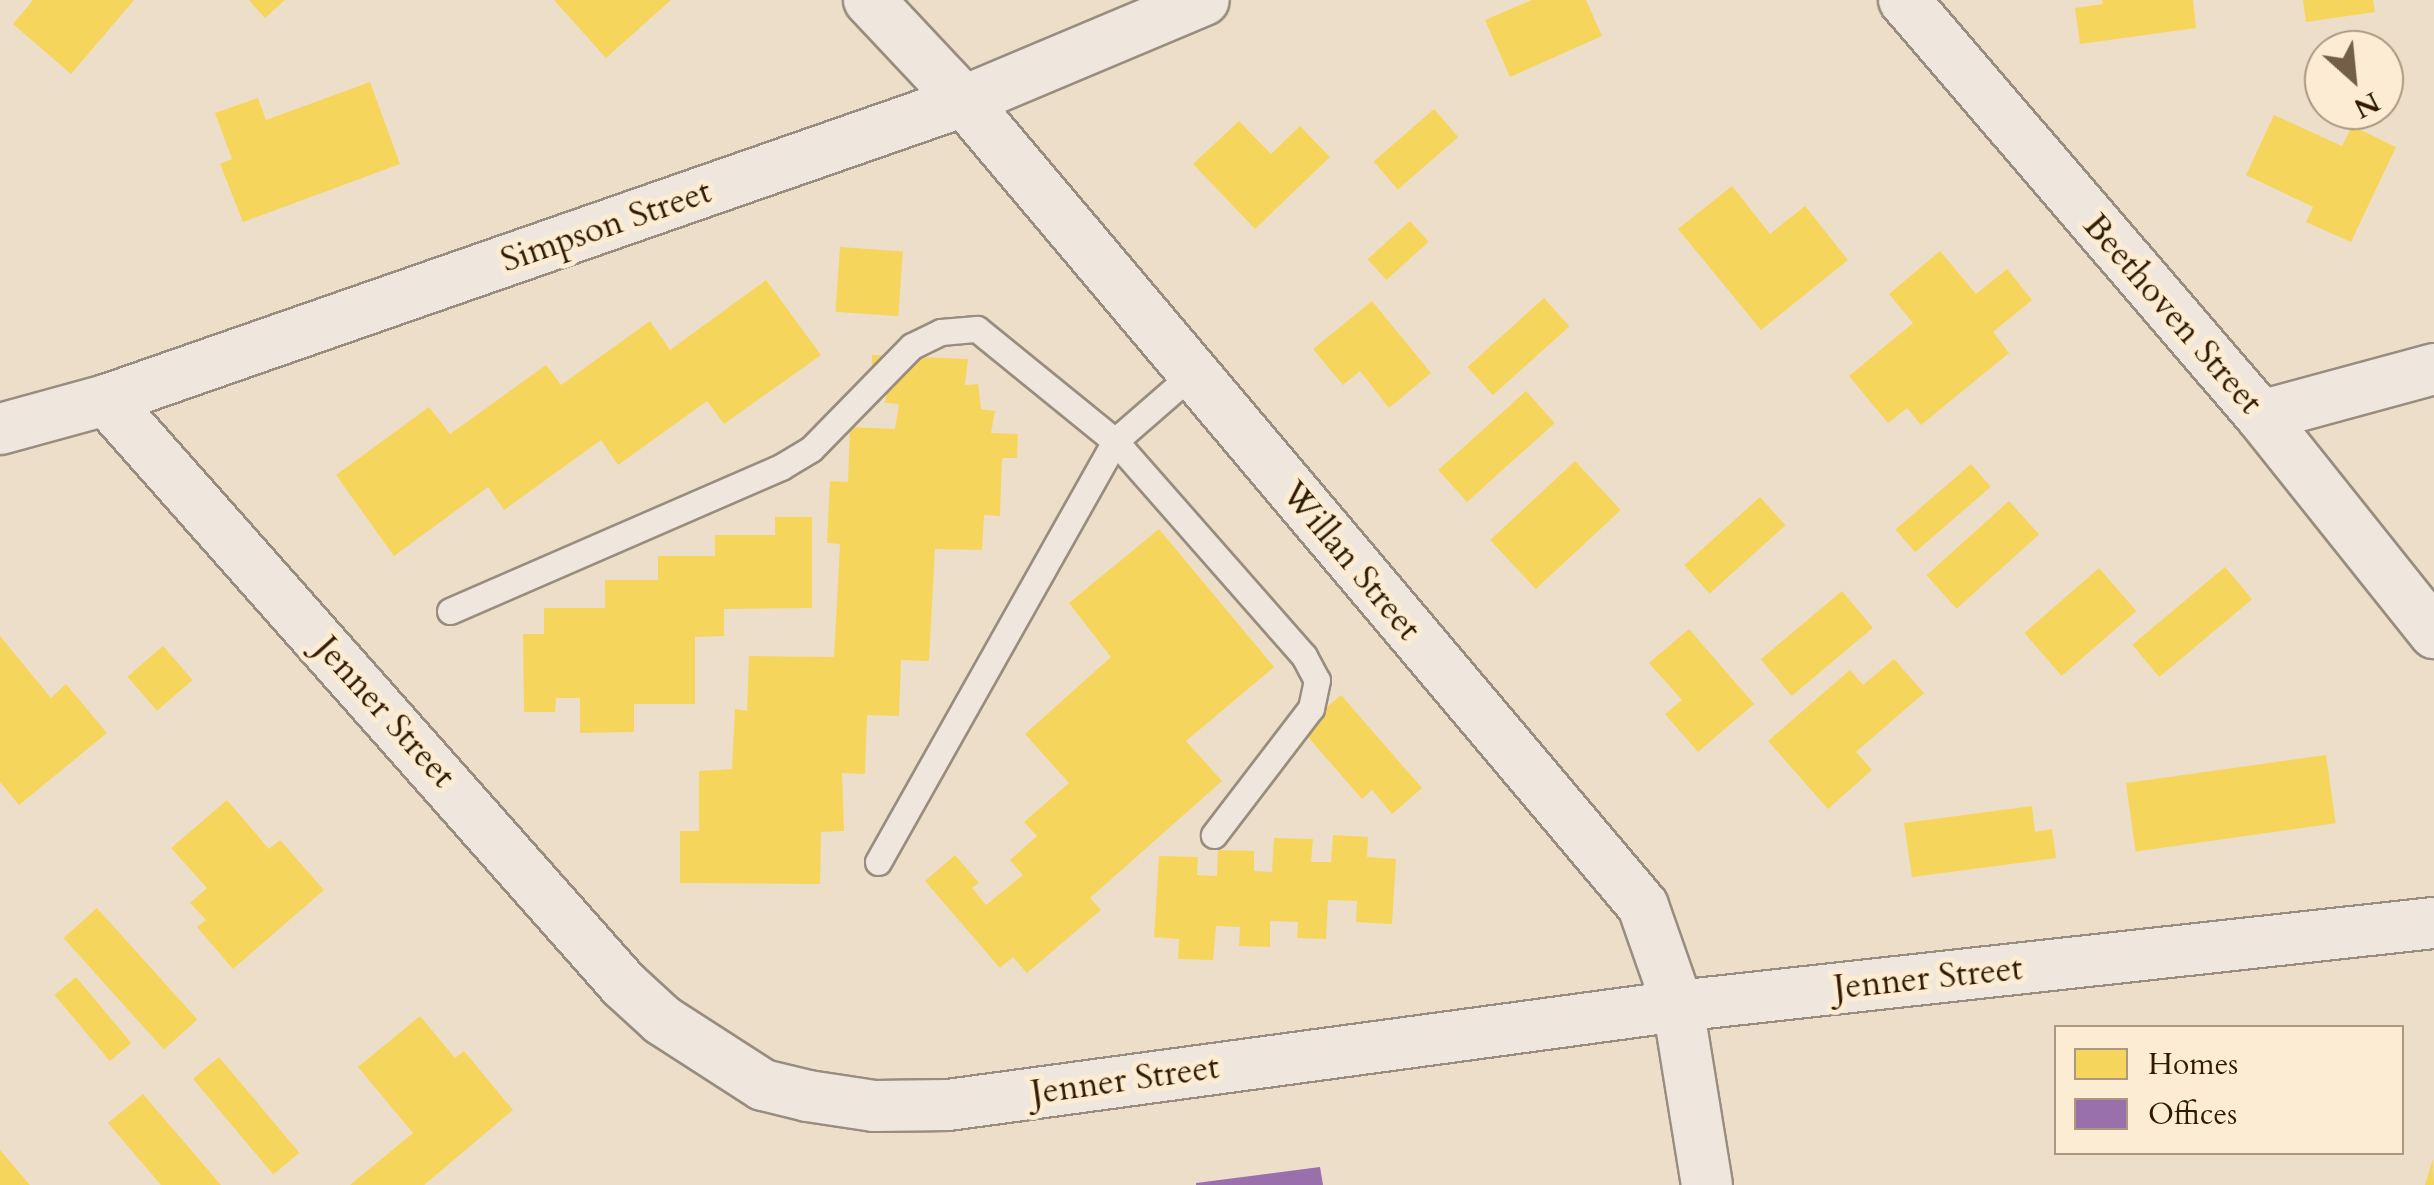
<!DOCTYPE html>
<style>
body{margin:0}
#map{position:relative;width:2434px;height:1185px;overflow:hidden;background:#eddeca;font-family:Cardo,serif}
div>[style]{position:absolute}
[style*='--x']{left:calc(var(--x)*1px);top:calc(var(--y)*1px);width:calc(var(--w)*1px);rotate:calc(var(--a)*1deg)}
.homes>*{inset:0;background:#f6d55c;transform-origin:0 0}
.offices>*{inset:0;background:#9970ab}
.roads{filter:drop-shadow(2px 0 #988d7e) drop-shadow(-2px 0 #988d7e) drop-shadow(0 2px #988d7e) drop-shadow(0 -2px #988d7e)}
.lane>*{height:25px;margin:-12.5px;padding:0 12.5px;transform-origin:12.5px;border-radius:12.5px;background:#efe7dd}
.street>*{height:50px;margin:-25px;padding:0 25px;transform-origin:25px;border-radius:25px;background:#efe7dd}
span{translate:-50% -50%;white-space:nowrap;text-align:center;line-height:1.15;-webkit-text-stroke:10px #fcecd3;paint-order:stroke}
.street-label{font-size:35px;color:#311a00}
.legend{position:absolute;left:2054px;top:1025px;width:350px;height:130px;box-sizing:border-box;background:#fcecd3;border:2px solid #ab987f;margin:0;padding:12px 18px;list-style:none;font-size:30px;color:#311a00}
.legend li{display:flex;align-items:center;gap:20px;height:50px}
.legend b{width:50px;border:2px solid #ab987f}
.north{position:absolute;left:2304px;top:30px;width:100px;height:100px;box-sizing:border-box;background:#fcecd3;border:2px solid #ab987f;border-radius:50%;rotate:153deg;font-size:28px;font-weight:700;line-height:40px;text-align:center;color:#311a00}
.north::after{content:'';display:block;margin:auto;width:35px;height:45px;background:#735f47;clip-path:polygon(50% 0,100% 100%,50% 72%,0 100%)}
</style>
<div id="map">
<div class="homes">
<div style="clip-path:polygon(33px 0,134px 0,71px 74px,13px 24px)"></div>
<div style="clip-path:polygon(249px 0,285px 0,265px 18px)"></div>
<div style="clip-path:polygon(554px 0,671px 0,606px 58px)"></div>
<div style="clip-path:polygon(1532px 0,1586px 0,1602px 36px,1510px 77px,1485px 20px)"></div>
<div style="clip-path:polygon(2102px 0,2193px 0,2196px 28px,2080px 44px,2075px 8px,2103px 4px)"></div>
<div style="clip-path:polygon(2303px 0,2373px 0,2375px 12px,2306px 22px)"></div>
<div style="clip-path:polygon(370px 82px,400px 164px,243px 222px,220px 164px,232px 159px,215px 113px,258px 98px,266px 120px)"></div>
<div style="left:1434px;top:109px;width:37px;height:80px;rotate:49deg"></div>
<div style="clip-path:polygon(2274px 115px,2342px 146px,2352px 126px,2396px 147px,2351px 242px,2306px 222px,2313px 207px,2246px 175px)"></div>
<div style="clip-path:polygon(1239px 121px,1271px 154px,1300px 126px,1330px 157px,1255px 229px,1193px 164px)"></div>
<div style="clip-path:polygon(1732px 186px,1770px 234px,1805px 206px,1848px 260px,1761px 330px,1678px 229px)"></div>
<div style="left:1410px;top:221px;width:28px;height:57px;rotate:48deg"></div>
<div style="left:840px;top:247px;width:63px;height:65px;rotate:4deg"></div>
<div style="clip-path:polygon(1940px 251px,1976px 294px,2007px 269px,2032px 300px,1993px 332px,2009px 353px,1921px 425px,1907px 408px,1888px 423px,1849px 376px,1913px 323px,1889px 294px)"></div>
<div style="clip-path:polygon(766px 280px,821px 355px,724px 424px,707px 401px,618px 465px,601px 440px,504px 510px,488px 487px,394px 556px,336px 475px,429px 407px,450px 434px,546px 365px,561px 385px,650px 321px,670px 350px)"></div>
<div style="left:1544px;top:298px;width:38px;height:103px;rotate:48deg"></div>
<div style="clip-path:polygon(1372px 301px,1431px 373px,1389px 408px,1360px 371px,1343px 385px,1313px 349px)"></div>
<div style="clip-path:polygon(872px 355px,968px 359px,965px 385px,978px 384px,981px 409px,995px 411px,991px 433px,1018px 434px,1017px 458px,1002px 458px,1000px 516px,984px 515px,982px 550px,935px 549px,929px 661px,901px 660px,899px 716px,867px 715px,865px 774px,842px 773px,844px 831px,821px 832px,820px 884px,680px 883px,680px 831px,699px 831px,699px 771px,732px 769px,735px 709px,747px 711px,749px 656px,834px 657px,840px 544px,827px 543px,830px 481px,848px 482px,850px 427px,895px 429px,899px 404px,885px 403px,888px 383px,872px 384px)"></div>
<div style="left:1526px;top:391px;width:43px;height:118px;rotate:48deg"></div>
<div style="left:1575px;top:461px;width:67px;height:116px;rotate:47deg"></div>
<div style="left:1971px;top:464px;width:30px;height:100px;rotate:49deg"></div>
<div style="left:1760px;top:497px;width:38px;height:102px;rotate:48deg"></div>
<div style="left:2009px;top:501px;width:45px;height:111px;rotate:48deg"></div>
<div style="clip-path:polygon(775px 517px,812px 517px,812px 608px,724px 609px,724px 636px,695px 637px,695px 704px,634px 704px,634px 732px,580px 733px,580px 698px,556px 698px,555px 712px,524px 712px,523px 634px,544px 634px,544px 608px,605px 608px,605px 580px,658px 580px,658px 556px,715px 556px,715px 535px,775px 535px)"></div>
<div style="clip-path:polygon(1159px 529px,1274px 667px,1186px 741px,1222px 781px,1090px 898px,1101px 910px,1027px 973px,1013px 957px,1000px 968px,925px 881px,955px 855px,979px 883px,972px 888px,986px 905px,1023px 875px,1010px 860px,1037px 836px,1024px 822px,1069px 783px,1025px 734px,1111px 657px,1069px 603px)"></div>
<div style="left:2225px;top:567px;width:42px;height:121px;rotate:50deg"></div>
<div style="left:2099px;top:568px;width:57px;height:99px;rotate:49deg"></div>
<div style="left:1842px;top:591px;width:48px;height:106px;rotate:50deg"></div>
<div style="clip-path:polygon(1689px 629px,1754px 704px,1698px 752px,1665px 714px,1682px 700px,1649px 663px)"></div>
<div style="clip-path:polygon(0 636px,51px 698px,66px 684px,107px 733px,19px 805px,0 782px)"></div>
<div style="left:163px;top:646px;width:45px;height:47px;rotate:49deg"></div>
<div style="clip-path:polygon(1894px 659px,1924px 693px,1856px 752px,1872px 770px,1828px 809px,1768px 741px,1850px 670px,1863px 685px)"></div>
<div style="clip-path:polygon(1341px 695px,1422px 788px,1392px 814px,1372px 790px,1362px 799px,1301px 729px)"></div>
<div style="left:2326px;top:755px;width:69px;height:202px;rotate:82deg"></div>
<div style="clip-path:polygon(227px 800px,269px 849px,280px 840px,324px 890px,233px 969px,197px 927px,206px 920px,190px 903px,207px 888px,171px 848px)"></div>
<div style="clip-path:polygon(2032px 806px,2035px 832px,2052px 829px,2056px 858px,1912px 877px,1904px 823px)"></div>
<div style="clip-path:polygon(1333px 835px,1368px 837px,1367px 857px,1396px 859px,1392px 924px,1356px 922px,1357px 901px,1328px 900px,1326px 939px,1297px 938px,1298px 922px,1270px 921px,1270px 947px,1239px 946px,1240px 927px,1216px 926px,1213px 960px,1178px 959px,1179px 939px,1154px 937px,1159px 856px,1198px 857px,1197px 875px,1217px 876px,1218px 850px,1254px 851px,1254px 871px,1272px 872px,1274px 838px,1313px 839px,1311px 862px,1331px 862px)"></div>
<div style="left:97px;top:908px;width:150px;height:45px;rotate:48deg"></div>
<div style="left:76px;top:977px;width:86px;height:28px;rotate:50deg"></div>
<div style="clip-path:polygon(420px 1016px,455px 1058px,464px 1051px,513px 1110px,424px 1185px,350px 1185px,413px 1133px,358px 1067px)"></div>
<div style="left:219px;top:1057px;width:125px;height:34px;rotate:50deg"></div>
<div style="clip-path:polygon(143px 1094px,221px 1185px,161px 1185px,108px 1123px)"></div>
<div style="clip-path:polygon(0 1150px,30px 1185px,0 1185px)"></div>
<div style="clip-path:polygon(2433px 1159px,2434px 1185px,2425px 1185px)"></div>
</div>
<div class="offices">
<div style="clip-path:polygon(1320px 1167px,1323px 1185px,1196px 1185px,1196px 1183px)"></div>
</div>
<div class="roads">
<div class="lane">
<div style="--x:450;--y:611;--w:361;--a:-23.5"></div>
<div style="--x:781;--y:467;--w:35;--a:-31"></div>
<div style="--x:811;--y:449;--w:144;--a:-45.6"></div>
<div style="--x:912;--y:346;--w:32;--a:-26"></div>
<div style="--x:941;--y:332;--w:36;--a:-5"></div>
<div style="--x:977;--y:329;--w:178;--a:39.1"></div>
<div style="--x:1115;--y:441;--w:286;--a:48.7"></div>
<div style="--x:1304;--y:656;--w:27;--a:62"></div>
<div style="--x:1317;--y:680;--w:29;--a:102"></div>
<div style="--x:1311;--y:708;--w:160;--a:127.4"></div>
<div style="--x:878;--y:862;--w:483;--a:-60.6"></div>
<div style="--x:1115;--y:441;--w:102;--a:-41"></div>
</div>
<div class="street">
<div style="--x:869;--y:0;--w:139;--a:46.8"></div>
<div style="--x:964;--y:101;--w:1053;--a:49.85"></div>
<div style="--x:1643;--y:906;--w:106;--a:70.7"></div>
<div style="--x:1678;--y:1006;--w:181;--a:80.8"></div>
<div style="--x:1904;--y:0;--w:548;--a:49.36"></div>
<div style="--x:2261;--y:416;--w:278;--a:51.4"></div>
<div style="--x:106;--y:400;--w:781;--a:48.48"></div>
<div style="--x:624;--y:985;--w:52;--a:42.6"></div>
<div style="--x:662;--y:1020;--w:120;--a:32.8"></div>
<div style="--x:763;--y:1085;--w:46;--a:13.7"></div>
<div style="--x:808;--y:1096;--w:67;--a:8.6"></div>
<div style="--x:874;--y:1106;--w:74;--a:-0.8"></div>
<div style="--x:948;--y:1105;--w:737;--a:-7.72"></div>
<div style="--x:1678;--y:1006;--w:761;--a:-6.27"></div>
<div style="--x:2261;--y:416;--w:179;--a:-15.2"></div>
<div style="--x:0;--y:429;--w:110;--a:-15.3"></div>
<div style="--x:106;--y:400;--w:909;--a:-19.21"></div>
<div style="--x:964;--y:101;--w:260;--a:-22.8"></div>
</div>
</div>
<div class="street-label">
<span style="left:606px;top:226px;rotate:-19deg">Simpson Street</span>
<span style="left:2173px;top:314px;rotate:49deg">Beethoven Street</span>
<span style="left:1351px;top:561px;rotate:50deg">Willan Street</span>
<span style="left:385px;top:712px;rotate:48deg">Jenner Street</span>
<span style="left:1928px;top:978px;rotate:-6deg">Jenner Street</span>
<span style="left:1125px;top:1080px;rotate:-8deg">Jenner Street</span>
</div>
<ul class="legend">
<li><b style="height:28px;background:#f6d55c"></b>Homes</li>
<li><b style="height:28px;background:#9970ab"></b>Offices</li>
</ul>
<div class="north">N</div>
</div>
